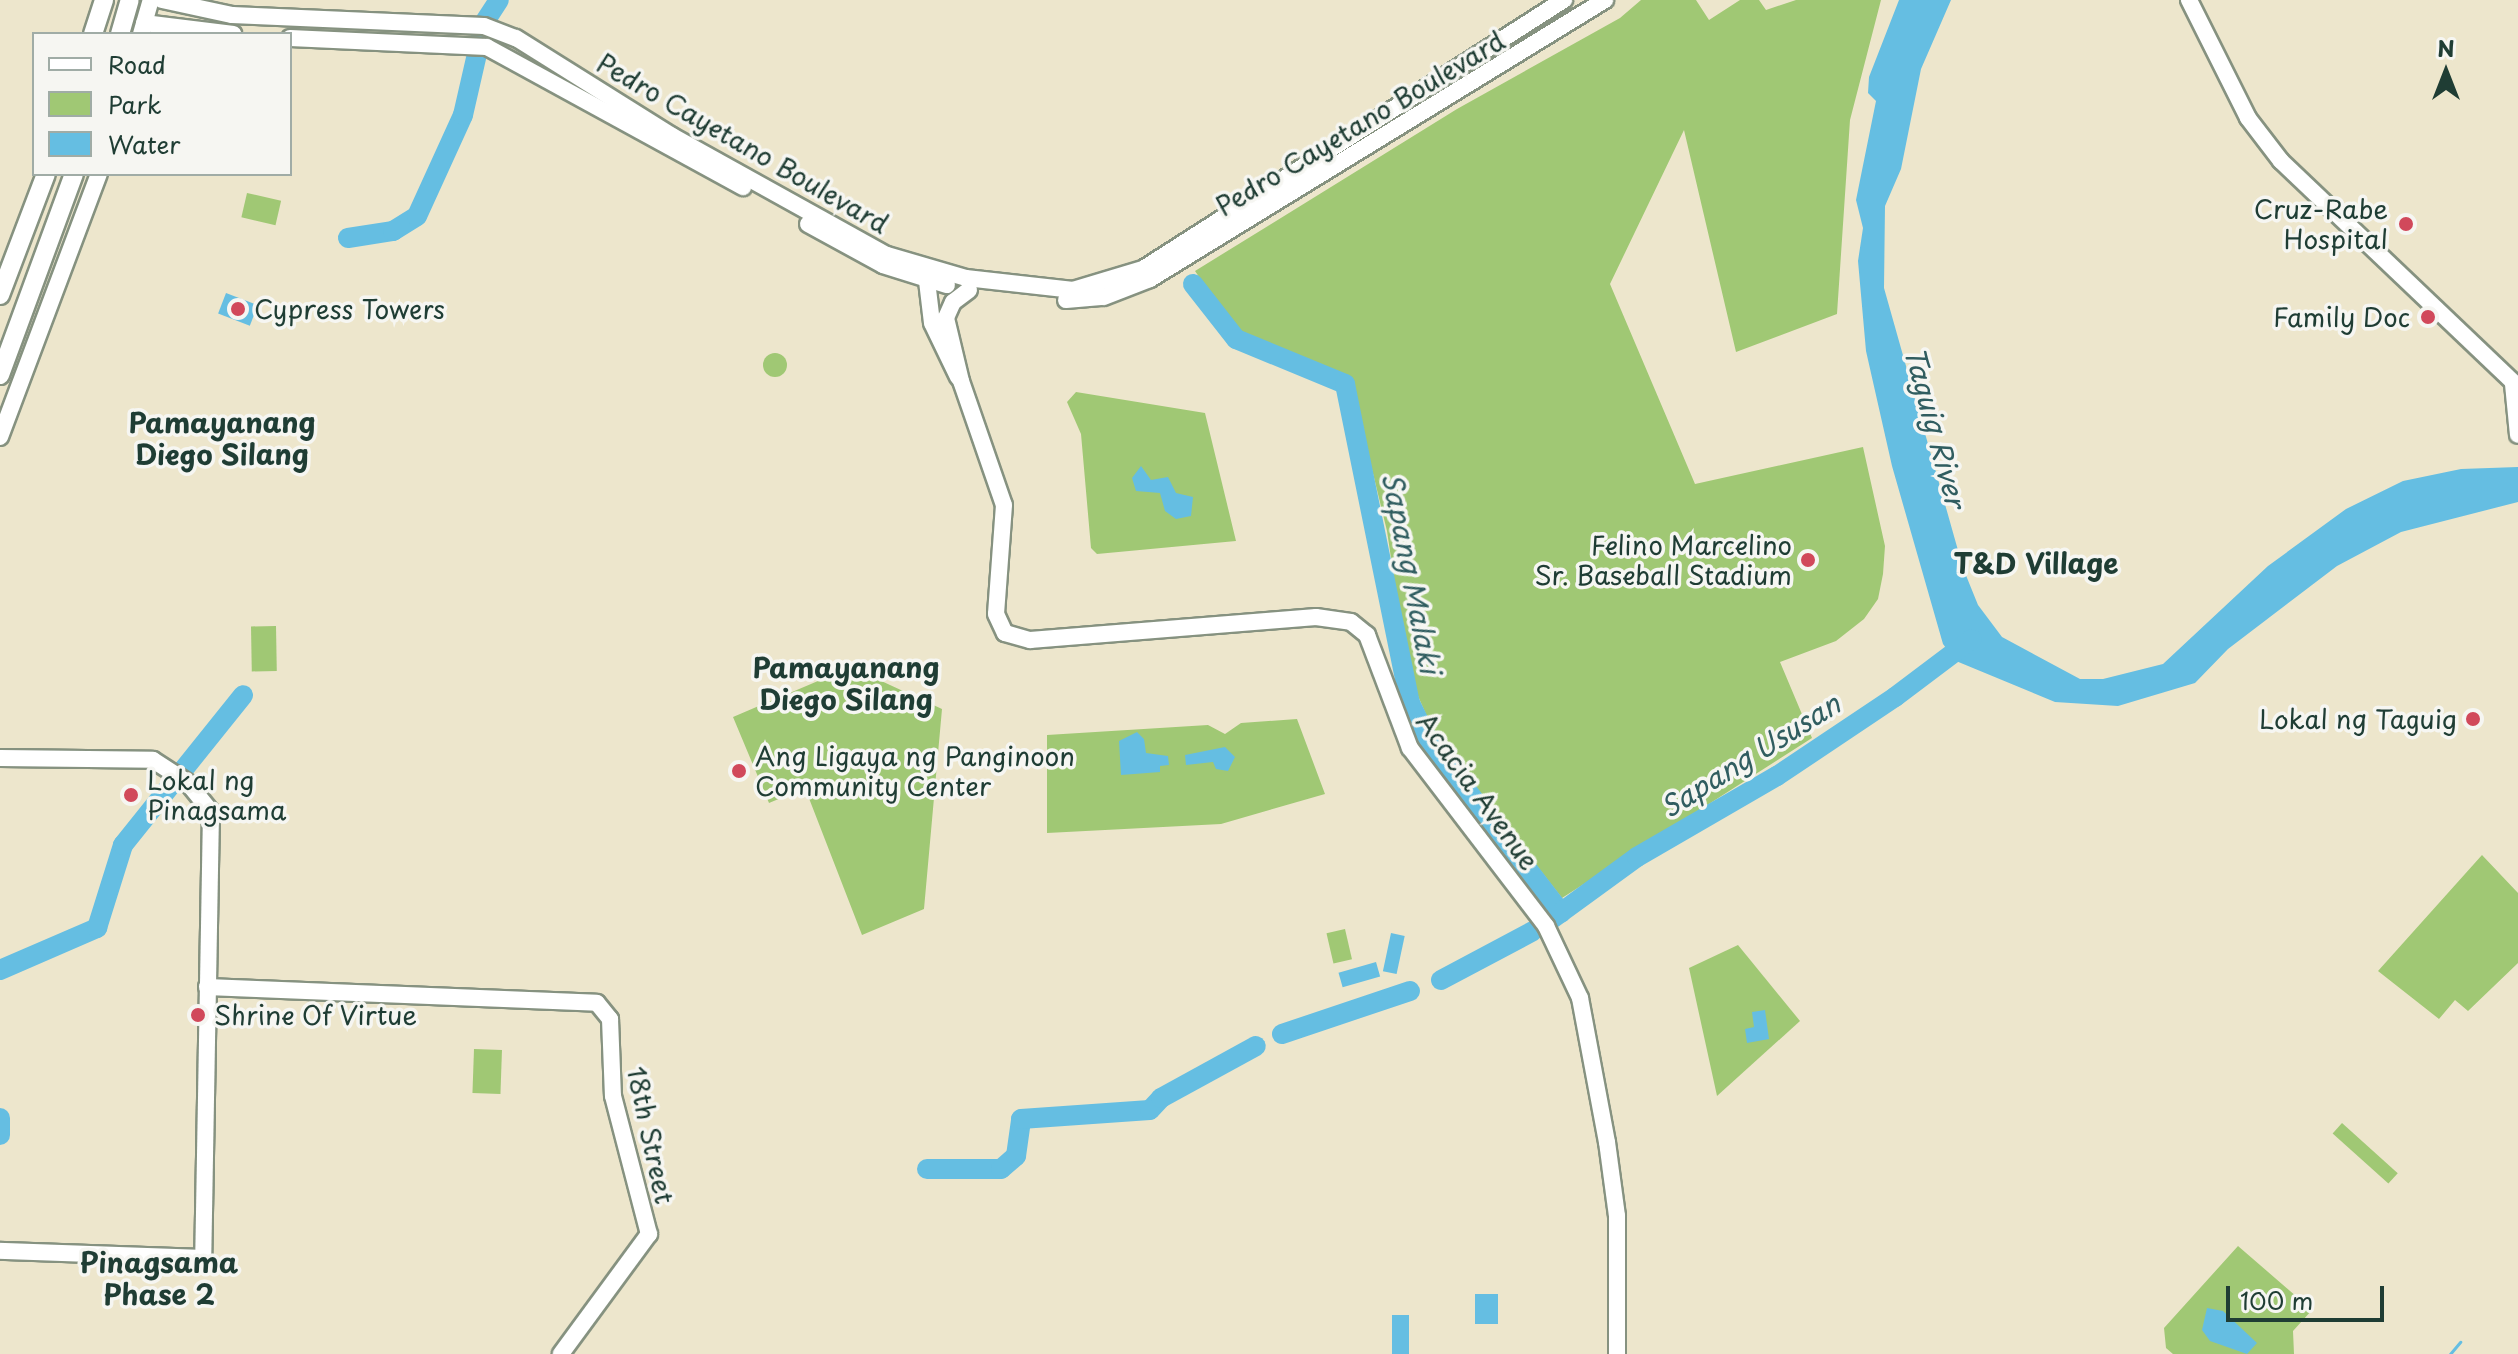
<!DOCTYPE html>
<style>
body{margin:0}
#map{position:relative;width:2518px;height:1354px;overflow:hidden;background:#ede6cc;font-family:"Playpen Sans",sans-serif}
div>[style]{position:absolute}
[style*='--x']{left:calc(var(--x)*1px);top:calc(var(--y)*1px);width:calc(var(--w)*1px);rotate:calc(var(--a)*1deg)}
.green>*{inset:0;background:#a0c874;transform-origin:0 0}
.round{border-radius:50%}
.water>*{inset:0;background:#65bee2;transform-origin:0 0}
.stream>*{height:3px;margin:-1.5px;padding:0 1.5px;transform-origin:1.5px;border-radius:1.5px;background:#65bee2}
.river>*{height:20px;margin:-10px;padding:0 10px;transform-origin:10px;border-radius:10px;background:#65bee2}
.roads{filter:drop-shadow(2px 0 #869280) drop-shadow(-2px 0 #869280) drop-shadow(0 2px #869280) drop-shadow(0 -2px #869280)}
.secondary>*{height:16px;margin:-8px;padding:0 8px;transform-origin:8px;border-radius:8px;background:#fff}
.primary>*{height:18px;margin:-9px;padding:0 9px;transform-origin:9px;border-radius:9px;background:#fff}
.dots>*{width:22px;height:22px;translate:-50% -50%;box-sizing:border-box;border:4px solid #f6f6f2;border-radius:50%}
span{translate:-50% -50%;white-space:nowrap;text-align:center;line-height:1.15;-webkit-text-stroke:7px #f6f6f2;paint-order:stroke}
.street-label{font-size:26px;color:#1f3d34}
.poi-label{font-size:26px;color:#1f3d34}
.right{translate:-100% -50%;text-align:right}
.left{translate:0 -50%;text-align:left}
.neighbourhood-label{font-size:28px;color:#1f3d34;font-weight:700}
.water-label{font-size:28px;color:#305d60;font-style:italic}
.legend{position:absolute;left:32px;top:32px;width:260px;height:144px;box-sizing:border-box;background:#f6f6f2;border:2px solid #a0aca6;margin:0;padding:10px 14px;list-style:none;font-size:24px;color:#1f3d34}
.legend li{display:flex;align-items:center;gap:16px;height:40px}
.legend b{width:40px;border:2px solid #a0aca6}
.north{position:absolute;left:2406px;top:32px;width:80px;height:80px;-webkit-text-stroke:6px #f6f6f2;paint-order:stroke;rotate:0deg;font-size:22px;font-weight:700;line-height:32px;text-align:center;color:#1f3d34}
.north::after{content:'';display:block;margin:auto;width:28px;height:36px;background:#1f3d34;clip-path:polygon(50% 0,100% 100%,50% 72%,0 100%)}
.scale{position:absolute;left:2226px;top:1286px;width:158px;height:36px;box-sizing:border-box;border:4px solid #1f3d34;border-top:0;padding-left:10px;font-size:24px;line-height:28px;white-space:nowrap;color:#1f3d34;-webkit-text-stroke:6px #f6f6f2;paint-order:stroke}
</style>
<div id="map">
<div class="green">
<div style="clip-path:polygon(1641px 0,1696px 0,1709px 20px,1740px 0,1759px 0,1766px 10px,1796px 0,1881px 0,1850px 120px,1837px 314px,1736px 352px,1684px 130px,1610px 284px,1695px 484px,1863px 447px,1885px 546px,1883px 574px,1878px 599px,1864px 619px,1836px 641px,1780px 662px,1812px 738px,1562px 898px,1435px 735px,1408px 673px,1387px 531px,1350px 379px,1234px 328px,1195px 271px,1457px 109px,1620px 18px)"></div>
<div style="left:247px;top:193px;width:35px;height:25px;rotate:13deg"></div>
<div class="round" style="left:763px;top:353px;width:24px;height:24px"></div>
<div style="clip-path:polygon(1076px 392px,1205px 413px,1236px 541px,1097px 554px,1091px 548px,1081px 434px,1067px 402px)"></div>
<div style="left:276px;top:626px;width:45px;height:25px;rotate:89deg"></div>
<div style="clip-path:polygon(851px 667px,942px 709px,924px 909px,862px 935px,805px 788px,769px 803px,733px 717px)"></div>
<div style="clip-path:polygon(1297px 719px,1325px 794px,1221px 824px,1047px 833px,1047px 735px,1208px 725px,1225px 734px,1241px 723px)"></div>
<div style="clip-path:polygon(2482px 855px,2518px 893px,2518px 963px,2468px 1011px,2455px 1000px,2439px 1019px,2378px 971px)"></div>
<div style="left:1345px;top:929px;width:31px;height:19px;rotate:77deg"></div>
<div style="clip-path:polygon(1738px 945px,1800px 1021px,1717px 1096px,1689px 968px)"></div>
<div style="left:474px;top:1049px;width:28px;height:44px;rotate:2deg"></div>
<div style="left:2342px;top:1123px;width:75px;height:14px;rotate:42deg"></div>
<div style="clip-path:polygon(2238px 1246px,2312px 1310px,2293px 1331px,2294px 1354px,2173px 1354px,2166px 1348px,2164px 1328px)"></div>
</div>
<div class="water">
<div style="clip-path:polygon(1899px 0,1951px 0,1921px 69px,1901px 169px,1885px 206px,1884px 288px,1963px 568px,1978px 605px,2002px 637px,2080px 679px,2103px 679px,2163px 664px,2268px 566px,2346px 509px,2403px 481px,2461px 469px,2518px 467px,2518px 502px,2401px 532px,2337px 566px,2228px 649px,2195px 683px,2118px 706px,2055px 702px,1956px 661px,1943px 644px,1892px 466px,1866px 351px,1858px 261px,1863px 228px,1856px 200px,1876px 101px,1868px 93px,1869px 77px)"></div>
<div style="left:226px;top:293px;width:34px;height:22px;rotate:21deg"></div>
<div style="clip-path:polygon(1141px 466px,1151px 480px,1168px 477px,1176px 493px,1193px 497px,1191px 516px,1176px 519px,1165px 511px,1160px 493px,1136px 491px,1132px 478px)"></div>
<div style="clip-path:polygon(1137px 732px,1144px 739px,1146px 753px,1168px 756px,1169px 765px,1160px 766px,1160px 772px,1121px 775px,1119px 741px)"></div>
<div style="clip-path:polygon(1225px 747px,1235px 757px,1228px 771px,1216px 769px,1213px 762px,1186px 765px,1185px 755px)"></div>
<div style="left:1391px;top:933px;width:14px;height:39px;rotate:12deg"></div>
<div style="left:1376px;top:962px;width:15px;height:39px;rotate:74deg"></div>
<div style="clip-path:polygon(1765px 1010px,1769px 1039px,1747px 1043px,1745px 1029px,1754px 1027px,1752px 1012px)"></div>
<div style="left:1475px;top:1294px;width:23px;height:30px"></div>
<div style="clip-path:polygon(2207px 1308px,2223px 1311px,2257px 1343px,2247px 1354px,2210px 1341px,2202px 1330px)"></div>
<div style="left:1392px;top:1315px;width:17px;height:39px"></div>
</div>
<div class="stream">
<div style="--x:2450;--y:1354;--w:16;--a:-50"></div>
</div>
<div class="river">
<div style="--x:348;--y:238;--w:46;--a:-8.8"></div>
<div style="--x:393;--y:231;--w:28;--a:-32"></div>
<div style="--x:417;--y:216;--w:111;--a:-65.5"></div>
<div style="--x:463;--y:115;--w:94;--a:-77.1"></div>
<div style="--x:484;--y:23;--w:27;--a:-57"></div>
<div style="--x:1193;--y:284;--w:70;--a:52"></div>
<div style="--x:1236;--y:339;--w:118;--a:22.4"></div>
<div style="--x:1345;--y:384;--w:326;--a:78.5"></div>
<div style="--x:1410;--y:703;--w:41;--a:64.1"></div>
<div style="--x:1428;--y:740;--w:218;--a:52.4"></div>
<div style="--x:1552;--y:919;--w:105;--a:-36.1"></div>
<div style="--x:1637;--y:857;--w:162;--a:-30.1"></div>
<div style="--x:1777;--y:776;--w:142;--a:-33.8"></div>
<div style="--x:1895;--y:697;--w:96;--a:-37"></div>
<div style="--x:0;--y:970;--w:106;--a:-23.4"></div>
<div style="--x:97;--y:928;--w:87;--a:-72.6"></div>
<div style="--x:123;--y:845;--w:192;--a:-51.3"></div>
<div style="--x:1441;--y:980;--w:104;--a:-28"></div>
<div style="--x:1282;--y:1034;--w:135;--a:-18.6"></div>
<div style="--x:0;--y:1118;--w:17;--a:90"></div>
<div style="--x:927;--y:1169;--w:74;--a:0"></div>
<div style="--x:1001;--y:1169;--w:20;--a:-41"></div>
<div style="--x:1016;--y:1156;--w:37;--a:-82"></div>
<div style="--x:1021;--y:1119;--w:129;--a:-4"></div>
<div style="--x:1150;--y:1110;--w:16;--a:-47"></div>
<div style="--x:1161;--y:1098;--w:108;--a:-28.7"></div>
</div>
<div class="roads">
<div class="secondary">
<div style="--x:162;--y:0;--w:72;--a:12.1"></div>
<div style="--x:232;--y:15;--w:252;--a:2.5"></div>
<div style="--x:484;--y:26;--w:34;--a:21"></div>
<div style="--x:516;--y:38;--w:184;--a:32.1"></div>
<div style="--x:672;--y:136;--w:246;--a:29"></div>
<div style="--x:887;--y:255;--w:82;--a:16.2"></div>
<div style="--x:966;--y:278;--w:108;--a:6.4"></div>
<div style="--x:1073;--y:290;--w:73;--a:-16.7"></div>
<div style="--x:1143;--y:269;--w:500;--a:-32.6"></div>
<div style="--x:2189;--y:0;--w:132;--a:63.4"></div>
<div style="--x:2248;--y:118;--w:54;--a:52.5"></div>
<div style="--x:2281;--y:161;--w:327;--a:43.6"></div>
<div style="--x:144;--y:23;--w:90;--a:7"></div>
<div style="--x:141;--y:34;--w:35;--a:-74"></div>
<div style="--x:290;--y:38;--w:197;--a:2.6"></div>
<div style="--x:487;--y:47;--w:292;--a:28.7"></div>
<div style="--x:808;--y:224;--w:85;--a:28.7"></div>
<div style="--x:883;--y:265;--w:67;--a:17.4"></div>
<div style="--x:927;--y:281;--w:42;--a:83.2"></div>
<div style="--x:932;--y:323;--w:60;--a:64.3"></div>
<div style="--x:969;--y:290;--w:20;--a:143"></div>
<div style="--x:953;--y:302;--w:17;--a:114"></div>
<div style="--x:946;--y:318;--w:65;--a:76.6"></div>
<div style="--x:961;--y:381;--w:131;--a:70.9"></div>
<div style="--x:1004;--y:505;--w:109;--a:94.2"></div>
<div style="--x:996;--y:614;--w:21;--a:65"></div>
<div style="--x:1005;--y:633;--w:26;--a:16"></div>
<div style="--x:1030;--y:640;--w:287;--a:-4.6"></div>
<div style="--x:1316;--y:617;--w:35;--a:8"></div>
<div style="--x:1351;--y:622;--w:21;--a:39"></div>
<div style="--x:1367;--y:635;--w:121;--a:69.2"></div>
<div style="--x:1410;--y:748;--w:224;--a:52.6"></div>
<div style="--x:1546;--y:926;--w:80;--a:64.7"></div>
<div style="--x:1580;--y:998;--w:147;--a:79.4"></div>
<div style="--x:1607;--y:1142;--w:75;--a:82.3"></div>
<div style="--x:1617;--y:1216;--w:138;--a:90"></div>
<div style="--x:1066;--y:300;--w:38;--a:-5"></div>
<div style="--x:1104;--y:297;--w:49;--a:-21.4"></div>
<div style="--x:1150;--y:279;--w:534;--a:-31.52"></div>
<div style="--x:2513;--y:384;--w:51;--a:84.4"></div>
<div style="--x:0;--y:437;--w:281;--a:-69.4"></div>
<div style="--x:0;--y:758;--w:153;--a:0.7"></div>
<div style="--x:153;--y:760;--w:40;--a:32.9"></div>
<div style="--x:187;--y:782;--w:38;--a:51"></div>
<div style="--x:211;--y:812;--w:446;--a:91"></div>
<div style="--x:203;--y:1258;--w:203;--a:-178"></div>
<div style="--x:207;--y:987;--w:390;--a:2.3"></div>
<div style="--x:597;--y:1003;--w:21;--a:51"></div>
<div style="--x:610;--y:1019;--w:77;--a:87.8"></div>
<div style="--x:613;--y:1096;--w:143;--a:75.4"></div>
<div style="--x:649;--y:1234;--w:149;--a:126.3"></div>
</div>
<div class="primary">
<div style="--x:93;--y:34;--w:36;--a:-72"></div>
<div style="--x:120;--y:34;--w:35;--a:-74"></div>
<div style="--x:0;--y:295;--w:129;--a:-69.2"></div>
<div style="--x:0;--y:375;--w:214;--a:-69.8"></div>
</div>
</div>
<div class="dots">
<div style="left:2406px;top:224px;background:#d1495b"></div>
<div style="left:238px;top:309px;background:#d1495b"></div>
<div style="left:2428px;top:317px;background:#d1495b"></div>
<div style="left:1808px;top:560px;background:#d1495b"></div>
<div style="left:2473px;top:719px;background:#d1495b"></div>
<div style="left:739px;top:771px;background:#d1495b"></div>
<div style="left:131px;top:795px;background:#d1495b"></div>
<div style="left:198px;top:1015px;background:#d1495b"></div>
</div>
<div class="street-label">
<span style="left:1360px;top:123px;rotate:-31deg">Pedro Cayetano Boulevard</span>
<span style="left:743px;top:143px;rotate:30deg">Pedro Cayetano Boulevard</span>
<span style="left:1478px;top:791px;rotate:54deg">Acacia Avenue</span>
<span style="left:651px;top:1135px;rotate:78deg">18th Street</span>
</div>
<div class="poi-label">
<span class="right" style="left:2388px;top:224px">Cruz-Rabe<br>Hospital</span>
<span class="left" style="left:254px;top:309px">Cypress Towers</span>
<span class="right" style="left:2410px;top:317px">Family Doc</span>
<span class="right" style="left:1792px;top:560px">Felino Marcelino<br>Sr. Baseball Stadium</span>
<span class="right" style="left:2457px;top:719px">Lokal ng Taguig</span>
<span class="left" style="left:755px;top:771px">Ang Ligaya ng Panginoon<br>Community Center</span>
<span class="left" style="left:147px;top:795px">Lokal ng<br>Pinagsama</span>
<span class="left" style="left:214px;top:1015px">Shrine Of Virtue</span>
</div>
<div class="neighbourhood-label">
<span style="left:222px;top:438px">Pamayanang<br>Diego Silang</span>
<span style="left:2036px;top:563px">T&amp;D Village</span>
<span style="left:846px;top:683px">Pamayanang<br>Diego Silang</span>
<span style="left:159px;top:1278px">Pinagsama<br>Phase 2</span>
</div>
<div class="water-label">
<span style="left:1936px;top:427px;rotate:75deg">Taguig River</span>
<span style="left:1412px;top:573px;rotate:79deg">Sapang Malaki</span>
<span style="left:1750px;top:755px;rotate:-32deg">Sapang Ususan</span>
</div>
<ul class="legend">
<li><b style="height:10px;background:#fff"></b>Road</li>
<li><b style="height:22px;background:#a0c874"></b>Park</li>
<li><b style="height:22px;background:#65bee2"></b>Water</li>
</ul>
<div class="north">N</div>
<div class="scale">100 m</div>
</div>
